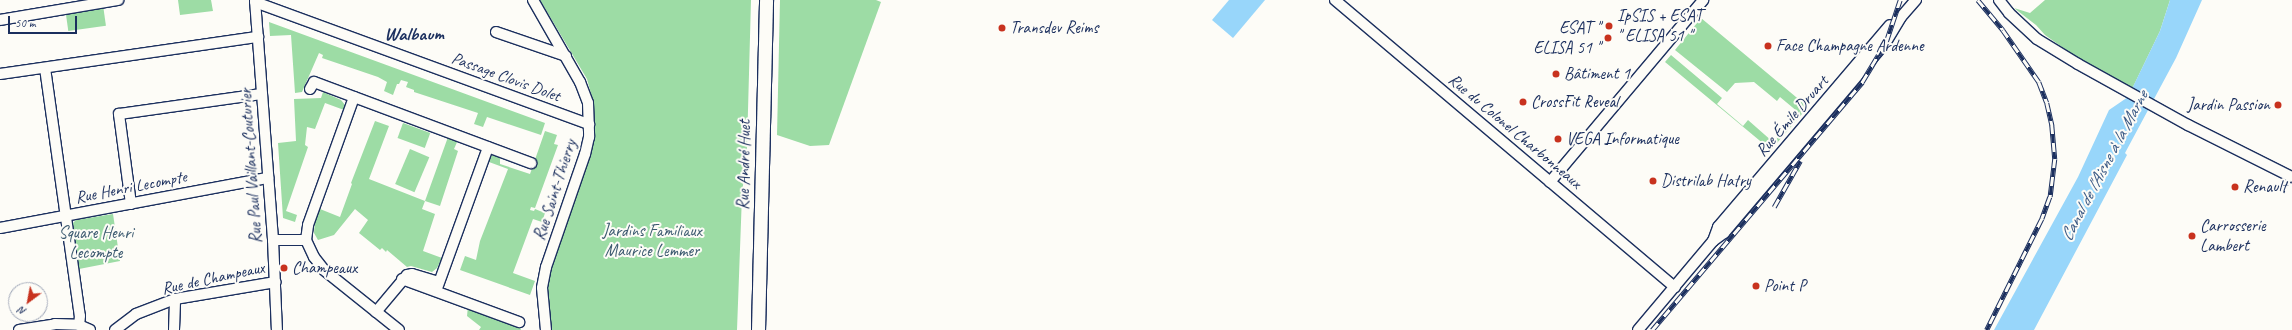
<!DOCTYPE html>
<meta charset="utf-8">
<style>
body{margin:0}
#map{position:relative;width:2292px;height:330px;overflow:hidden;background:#fdfcf7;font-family:Caveat,sans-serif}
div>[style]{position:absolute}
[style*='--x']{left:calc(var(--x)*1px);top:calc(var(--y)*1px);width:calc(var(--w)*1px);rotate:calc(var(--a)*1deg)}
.green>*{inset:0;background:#9ddca5;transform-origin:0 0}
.water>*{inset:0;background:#98d6fa}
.roads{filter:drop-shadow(1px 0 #1b2f5e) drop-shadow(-1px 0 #1b2f5e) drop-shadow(0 1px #1b2f5e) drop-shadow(0 -1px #1b2f5e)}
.minor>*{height:10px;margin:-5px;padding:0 5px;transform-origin:5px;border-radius:5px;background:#fdfcf7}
.tertiary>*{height:13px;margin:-6.5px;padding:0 6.5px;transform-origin:6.5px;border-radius:6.5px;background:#fdfcf7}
.rail>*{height:4.5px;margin-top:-2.25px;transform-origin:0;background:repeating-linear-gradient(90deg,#fdfcf7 0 9px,#1b2f5e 0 18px);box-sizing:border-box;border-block:1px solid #1b2f5e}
.dots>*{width:11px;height:11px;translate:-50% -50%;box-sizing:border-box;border:2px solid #fdfcf7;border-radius:50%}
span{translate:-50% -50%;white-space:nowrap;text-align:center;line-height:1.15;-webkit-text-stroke:4px #fdfcf7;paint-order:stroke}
.poi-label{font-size:17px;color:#1b2f5e}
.left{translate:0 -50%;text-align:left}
.right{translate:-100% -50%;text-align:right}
.street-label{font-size:17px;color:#1b2f5e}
.park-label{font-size:17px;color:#3c5a70}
.water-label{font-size:18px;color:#3a5985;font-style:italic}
.quarter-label{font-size:19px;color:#1b2f5e;font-weight:700}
.north{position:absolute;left:8px;top:282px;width:40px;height:40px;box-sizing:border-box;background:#fdfcf7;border:1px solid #a3aaba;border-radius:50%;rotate:212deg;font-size:11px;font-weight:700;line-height:16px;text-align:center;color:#1b2f5e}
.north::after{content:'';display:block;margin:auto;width:14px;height:18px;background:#c8321e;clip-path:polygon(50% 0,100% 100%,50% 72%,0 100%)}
.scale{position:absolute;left:8px;top:16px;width:69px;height:18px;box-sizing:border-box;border:2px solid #1b2f5e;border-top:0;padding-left:5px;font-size:12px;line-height:14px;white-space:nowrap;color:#1b2f5e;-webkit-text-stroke:3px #fdfcf7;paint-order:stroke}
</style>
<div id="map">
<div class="green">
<div style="clip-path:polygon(178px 0,211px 0,213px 11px,180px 15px)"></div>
<div style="clip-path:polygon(540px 0,751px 0,747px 147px,742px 195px,737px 330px,550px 330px,547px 314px,547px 283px,593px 134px,593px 101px,587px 79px)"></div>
<div style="clip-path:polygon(780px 0,876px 0,881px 2px,829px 145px,810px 146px,777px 135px)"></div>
<div style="clip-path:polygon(2045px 0,2170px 0,2160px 31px,2132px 89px,2093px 69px,2045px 35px,2036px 25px,2014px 8px,2030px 13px)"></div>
<div style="left:103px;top:5px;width:21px;height:38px;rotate:82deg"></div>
<div style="clip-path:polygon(1701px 18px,1808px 107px,1771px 150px,1665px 62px,1671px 55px,1722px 98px,1717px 104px,1736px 120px,1743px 126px,1748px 120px,1773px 142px,1798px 112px,1780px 97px,1777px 101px,1754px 82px,1735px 83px,1727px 92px,1675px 50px)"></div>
<div style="clip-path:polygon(269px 22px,545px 123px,541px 135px,487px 117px,483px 127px,474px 124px,478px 113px,414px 92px,414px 90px,406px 87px,408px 82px,401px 80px,399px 84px,397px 84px,393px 95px,384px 91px,387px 82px,378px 77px,322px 58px,323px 55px,319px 53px,302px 92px,295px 93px,291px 35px,270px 36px)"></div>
<div style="clip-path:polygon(323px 92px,341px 100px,345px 105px,344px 110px,325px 103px,315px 129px,307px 127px,305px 145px,308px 147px,286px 211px,297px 215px,295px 222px,283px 218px,278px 143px,296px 141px,294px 99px,321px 98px)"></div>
<div style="clip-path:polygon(375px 121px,389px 126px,369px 179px,425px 201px,448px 137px,458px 140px,454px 149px,458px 151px,440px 206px,425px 201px,422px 209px,435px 214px,423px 251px,442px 258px,437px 268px,432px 272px,411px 266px,407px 267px,387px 250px,386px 252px,382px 248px,380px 250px,359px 233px,368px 220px,355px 209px,334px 235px,318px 240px,314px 233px,315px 220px,320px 209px,340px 217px,352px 184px,351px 183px)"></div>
<div style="left:403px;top:123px;width:29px;height:16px;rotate:20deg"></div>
<div style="clip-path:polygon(545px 131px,557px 135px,554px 144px,558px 145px,535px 208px,531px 207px,530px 210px,534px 211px,535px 209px,545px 213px,542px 222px,533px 219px,513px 273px,535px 281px,530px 295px,460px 270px,465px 256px,476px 260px,480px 241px,508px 169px,489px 162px,489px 158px,494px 154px,500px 155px,500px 164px,530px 174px)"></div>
<div style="left:410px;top:149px;width:21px;height:38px;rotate:23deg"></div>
<div style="clip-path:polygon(113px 214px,120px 261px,79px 269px,72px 224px,76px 220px)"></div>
<div style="clip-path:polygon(468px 306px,519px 325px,521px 330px,479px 330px,481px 327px,467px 316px)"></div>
</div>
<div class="water">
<div style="clip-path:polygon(1229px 0,1265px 0,1233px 38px,1212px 20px)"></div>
<div style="clip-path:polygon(2170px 0,2202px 0,2176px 58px,2125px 153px,2127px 155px,2034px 330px,1994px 330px,2078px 177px,2109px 110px,2128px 97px,2160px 31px)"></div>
</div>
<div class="roads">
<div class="minor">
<div style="--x:255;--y:0;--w:241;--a:85.7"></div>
<div style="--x:273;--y:240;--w:90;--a:87.5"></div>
<div style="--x:533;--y:0;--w:95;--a:60.2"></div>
<div style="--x:580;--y:82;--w:22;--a:69"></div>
<div style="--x:588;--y:103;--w:34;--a:88"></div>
<div style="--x:589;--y:137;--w:17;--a:103"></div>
<div style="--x:585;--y:154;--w:120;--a:109"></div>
<div style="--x:546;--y:267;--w:21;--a:101"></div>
<div style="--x:542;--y:288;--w:42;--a:84.6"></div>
<div style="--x:1335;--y:0;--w:445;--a:40.2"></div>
<div style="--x:1999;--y:0;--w:16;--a:52"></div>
<div style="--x:2009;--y:13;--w:38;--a:43"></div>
<div style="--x:2037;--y:39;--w:48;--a:31.4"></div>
<div style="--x:2078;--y:64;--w:126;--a:29"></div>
<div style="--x:2188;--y:125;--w:116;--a:26.6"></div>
<div style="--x:255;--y:2;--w:356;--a:20.1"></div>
<div style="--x:0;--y:20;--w:120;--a:-9.6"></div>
<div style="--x:496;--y:32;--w:74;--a:18.9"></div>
<div style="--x:45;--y:68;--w:250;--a:82"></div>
<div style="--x:80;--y:316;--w:9;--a:96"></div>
<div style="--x:0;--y:74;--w:261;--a:-8.2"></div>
<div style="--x:310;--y:89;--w:8;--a:-60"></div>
<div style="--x:314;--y:82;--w:232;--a:20.5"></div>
<div style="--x:1550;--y:182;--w:238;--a:-49.9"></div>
<div style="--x:131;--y:204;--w:91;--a:-97.6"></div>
<div style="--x:119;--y:114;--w:144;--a:-8"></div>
<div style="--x:0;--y:228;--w:273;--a:-10.6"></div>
<div style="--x:273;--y:240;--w:33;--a:0"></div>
<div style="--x:306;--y:240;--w:19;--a:65"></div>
<div style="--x:314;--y:257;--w:16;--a:52"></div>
<div style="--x:324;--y:270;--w:96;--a:38.7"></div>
<div style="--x:306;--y:240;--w:15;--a:-82"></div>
<div style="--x:308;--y:225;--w:136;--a:-70.2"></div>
<div style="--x:1713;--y:241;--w:15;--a:-70"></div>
<div style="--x:1718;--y:227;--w:265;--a:-49.6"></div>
<div style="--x:402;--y:279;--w:125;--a:20.2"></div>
<div style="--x:436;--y:291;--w:153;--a:-70.1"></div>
<div style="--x:376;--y:312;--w:48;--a:-50"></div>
<div style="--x:407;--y:275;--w:5;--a:-11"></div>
<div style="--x:412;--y:274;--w:27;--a:17"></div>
<div style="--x:19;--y:330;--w:36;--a:-9"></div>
<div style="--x:55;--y:324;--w:24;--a:2"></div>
<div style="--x:79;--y:325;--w:12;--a:24"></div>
<div style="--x:115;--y:330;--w:26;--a:-37"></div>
<div style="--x:136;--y:314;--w:42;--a:-21"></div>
<div style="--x:175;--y:299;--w:102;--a:-9.6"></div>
<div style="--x:174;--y:330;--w:31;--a:-88"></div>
<div style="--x:1638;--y:330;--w:116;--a:-49.9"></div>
<div style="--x:1713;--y:241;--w:14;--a:-36"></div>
<div style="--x:1724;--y:233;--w:250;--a:-49.7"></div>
<div style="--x:1886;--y:42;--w:29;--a:-59"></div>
<div style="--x:1901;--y:17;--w:23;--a:-49"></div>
</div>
<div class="tertiary">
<div style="--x:758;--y:330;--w:330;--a:-88.6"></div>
</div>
</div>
<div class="rail">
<div style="--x:1978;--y:0;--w:39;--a:50"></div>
<div style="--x:2003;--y:30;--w:63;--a:55.3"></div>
<div style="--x:2039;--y:82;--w:22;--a:69"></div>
<div style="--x:2047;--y:103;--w:23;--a:77"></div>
<div style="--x:2052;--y:125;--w:34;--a:85"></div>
<div style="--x:2055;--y:159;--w:38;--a:97"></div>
<div style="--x:2050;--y:197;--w:23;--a:110"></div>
<div style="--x:2042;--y:219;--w:124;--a:116.4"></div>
<div style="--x:1774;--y:207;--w:53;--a:-60.5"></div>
<div style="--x:1652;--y:330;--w:325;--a:-49.7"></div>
<div style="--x:1862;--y:82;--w:47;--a:-59"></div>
<div style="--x:1886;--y:42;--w:44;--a:-71.6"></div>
</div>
<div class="dots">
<div style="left:1609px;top:26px;background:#c8321e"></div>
<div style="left:1002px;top:28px;background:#c8321e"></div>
<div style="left:1608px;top:38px;background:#c8321e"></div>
<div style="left:1768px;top:46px;background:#c8321e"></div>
<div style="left:1556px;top:74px;background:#c8321e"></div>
<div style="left:1523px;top:102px;background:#c8321e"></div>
<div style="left:2278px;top:105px;background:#c8321e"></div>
<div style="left:1558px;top:139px;background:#c8321e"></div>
<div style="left:1653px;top:181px;background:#c8321e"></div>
<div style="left:2235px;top:187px;background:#c8321e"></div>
<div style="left:2192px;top:236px;background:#c8321e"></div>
<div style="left:284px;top:268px;background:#c8321e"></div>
<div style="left:1756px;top:286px;background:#c8321e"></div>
</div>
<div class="poi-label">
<span class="left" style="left:1617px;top:26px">IpSIS + ESAT<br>" ELISA 51 "</span>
<span class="left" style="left:1010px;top:28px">Transdev Reims</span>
<span class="right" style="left:1600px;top:38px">ESAT "<br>ELISA 51 "</span>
<span class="left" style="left:1776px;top:46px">Face Champagne Ardenne</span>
<span class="left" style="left:1564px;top:74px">Bâtiment 1</span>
<span class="left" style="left:1531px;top:102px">CrossFit Reveal</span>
<span class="right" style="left:2270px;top:105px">Jardin Passion</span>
<span class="left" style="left:1566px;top:139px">VEGA Informatique</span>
<span class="left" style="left:1661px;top:181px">Distrilab Hatry</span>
<span class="left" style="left:2243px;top:187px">Renault</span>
<span class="left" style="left:2200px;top:236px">Carrosserie<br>Lambert</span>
<span class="left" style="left:292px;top:268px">Champeaux</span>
<span class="left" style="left:1764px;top:286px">Point P</span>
</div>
<div class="street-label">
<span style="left:506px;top:77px;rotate:20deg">Passage Clovis Dolet</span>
<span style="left:1792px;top:116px;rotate:-49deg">Rue Émile Druart</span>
<span style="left:1515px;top:131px;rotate:40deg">Rue du Colonel Charbonneaux</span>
<span style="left:744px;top:165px;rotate:-89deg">Rue André Huet</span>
<span style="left:251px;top:166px;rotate:-94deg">Rue Paul Vaillant-Couturier</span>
<span style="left:131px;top:187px;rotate:-11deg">Rue Henri Lecompte</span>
<span style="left:555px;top:190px;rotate:-72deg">Rue Saint-Thierry</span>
<span style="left:213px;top:278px;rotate:-12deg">Rue de Champeaux</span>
</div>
<div class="park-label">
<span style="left:652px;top:241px">Jardins Familiaux<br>Maurice Lemmer</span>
<span style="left:96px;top:243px">Square Henri<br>Lecompte</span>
</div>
<div class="water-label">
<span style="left:2104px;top:166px;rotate:-62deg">Canal de l'Aisne à la Marne</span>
</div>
<div class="quarter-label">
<span style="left:414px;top:35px">Walbaum</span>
</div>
<div class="north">N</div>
<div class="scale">50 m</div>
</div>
